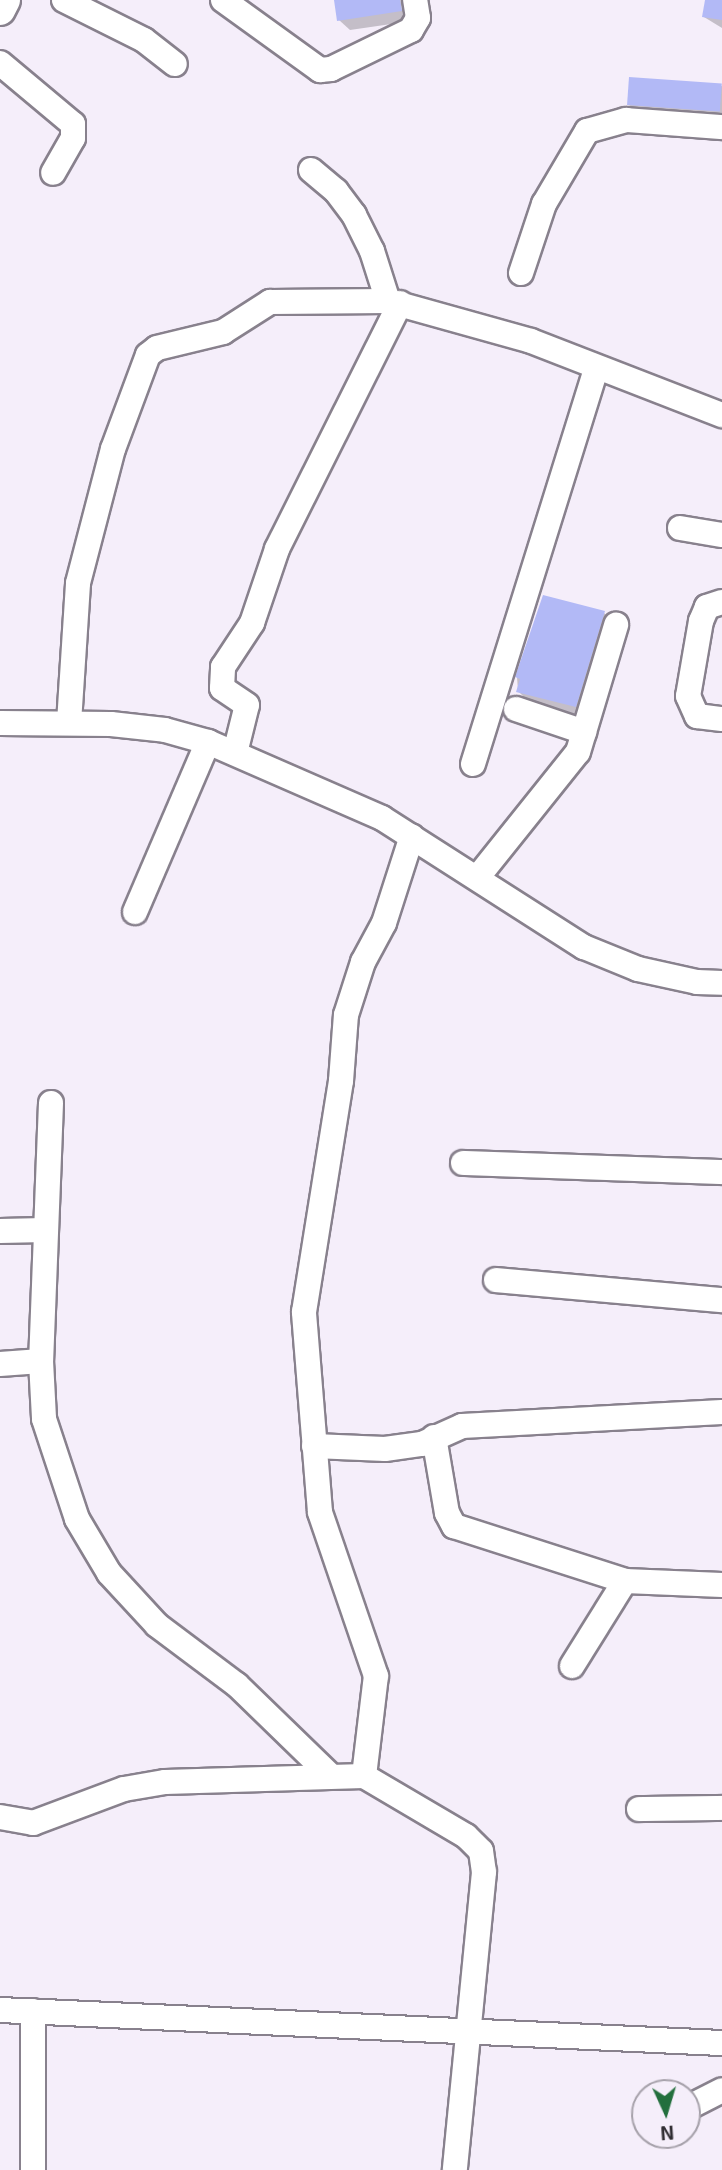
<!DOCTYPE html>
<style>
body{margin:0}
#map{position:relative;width:722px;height:2170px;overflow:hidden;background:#f5eefa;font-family:"Exo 2",sans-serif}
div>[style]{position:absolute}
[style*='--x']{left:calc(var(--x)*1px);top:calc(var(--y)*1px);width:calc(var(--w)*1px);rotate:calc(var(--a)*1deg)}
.shadow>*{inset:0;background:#0003}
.building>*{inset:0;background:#b2b9f6;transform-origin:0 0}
.roads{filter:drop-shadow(2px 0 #88818d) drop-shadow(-2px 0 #88818d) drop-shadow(0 2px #88818d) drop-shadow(0 -2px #88818d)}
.minor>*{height:24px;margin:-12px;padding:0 12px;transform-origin:12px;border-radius:12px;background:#fff}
.major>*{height:30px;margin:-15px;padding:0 15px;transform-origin:15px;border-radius:15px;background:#fff}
span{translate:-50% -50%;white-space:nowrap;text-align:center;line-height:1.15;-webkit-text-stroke:7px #f5eefa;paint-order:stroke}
.north{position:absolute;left:631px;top:2079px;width:70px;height:70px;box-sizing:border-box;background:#f5eefa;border:2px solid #a6a1aa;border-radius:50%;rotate:176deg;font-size:19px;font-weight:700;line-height:28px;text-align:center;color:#302d32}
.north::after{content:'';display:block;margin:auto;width:24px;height:32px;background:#236f3d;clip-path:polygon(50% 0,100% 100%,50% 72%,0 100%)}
</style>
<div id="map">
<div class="shadow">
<div style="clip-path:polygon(336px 0,409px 0,412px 21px,350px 30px,339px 20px)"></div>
<div style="clip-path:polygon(706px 0,722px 0,722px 28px,704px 17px)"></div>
<div style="clip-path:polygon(722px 86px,722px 121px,640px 115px,629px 105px)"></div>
<div style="clip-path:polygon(604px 613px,615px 623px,586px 717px,529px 702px,518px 691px,517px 677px)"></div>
</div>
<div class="building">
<div style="clip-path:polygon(334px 0,400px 0,402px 11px,337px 21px)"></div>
<div style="clip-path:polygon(705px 0,722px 0,722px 20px,702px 17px)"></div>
<div style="left:629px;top:77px;width:93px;height:28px;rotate:4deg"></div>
<div style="clip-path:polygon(543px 595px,605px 611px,576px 707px,516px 692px,520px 679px,515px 677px)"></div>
</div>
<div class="roads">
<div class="minor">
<div style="--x:64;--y:0;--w:89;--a:26.6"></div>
<div style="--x:144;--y:40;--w:39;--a:38"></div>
<div style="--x:223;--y:0;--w:120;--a:35.8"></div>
<div style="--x:320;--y:70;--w:11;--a:-5"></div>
<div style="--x:331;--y:69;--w:89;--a:-26"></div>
<div style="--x:411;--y:30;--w:14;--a:-60"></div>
<div style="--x:418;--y:18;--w:18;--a:-99"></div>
<div style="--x:0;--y:63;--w:95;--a:39.9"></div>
<div style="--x:73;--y:124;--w:14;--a:90"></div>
<div style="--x:73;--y:138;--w:40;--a:119.7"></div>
<div style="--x:311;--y:170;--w:33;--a:40"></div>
<div style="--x:336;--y:191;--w:30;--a:53"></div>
<div style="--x:354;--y:215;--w:40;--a:63.4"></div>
<div style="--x:372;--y:251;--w:52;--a:72.3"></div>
<div style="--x:521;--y:273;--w:73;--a:-71.6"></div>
<div style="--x:544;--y:204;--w:85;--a:-59.5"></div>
<div style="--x:587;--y:131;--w:41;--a:-15.8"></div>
<div style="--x:626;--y:120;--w:96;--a:4.2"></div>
<div style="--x:680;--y:528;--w:43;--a:9.5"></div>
<div style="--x:722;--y:602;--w:16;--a:162"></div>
<div style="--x:707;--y:607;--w:15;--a:113"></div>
<div style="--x:701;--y:621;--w:76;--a:99.8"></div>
<div style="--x:688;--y:696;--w:22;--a:66"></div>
<div style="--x:697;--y:716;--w:25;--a:7"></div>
<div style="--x:516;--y:709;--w:72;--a:18.7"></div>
<div style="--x:0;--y:723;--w:111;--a:0.5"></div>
<div style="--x:111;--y:724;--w:54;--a:6.3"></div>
<div style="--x:165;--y:730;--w:45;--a:15.6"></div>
<div style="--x:208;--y:742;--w:190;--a:23.6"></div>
<div style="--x:382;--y:818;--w:240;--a:32.6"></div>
<div style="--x:584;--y:947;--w:58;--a:22.2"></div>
<div style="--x:638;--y:969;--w:60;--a:12.4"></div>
<div style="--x:697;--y:982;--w:25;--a:2"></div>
<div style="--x:69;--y:723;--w:140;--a:-86.3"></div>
<div style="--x:78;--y:583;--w:138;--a:-75.4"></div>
<div style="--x:113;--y:449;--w:100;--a:-69.6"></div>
<div style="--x:148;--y:355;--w:11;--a:-38"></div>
<div style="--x:157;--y:348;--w:68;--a:-13.6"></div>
<div style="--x:223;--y:332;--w:56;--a:-32.6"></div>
<div style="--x:270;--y:302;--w:118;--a:-0.5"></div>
<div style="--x:388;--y:301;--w:148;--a:15.6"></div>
<div style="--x:531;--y:341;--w:205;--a:21.2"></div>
<div style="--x:235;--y:753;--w:49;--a:-76"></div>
<div style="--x:247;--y:705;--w:30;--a:-146"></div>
<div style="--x:222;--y:688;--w:21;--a:-87"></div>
<div style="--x:223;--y:667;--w:53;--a:-56.6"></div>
<div style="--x:252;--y:623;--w:78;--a:-71.3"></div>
<div style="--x:277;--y:549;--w:275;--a:-63.4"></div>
<div style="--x:473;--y:764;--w:415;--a:-72.7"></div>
<div style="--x:477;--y:878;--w:161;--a:-51.3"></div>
<div style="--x:578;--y:752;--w:133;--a:-73.3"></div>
<div style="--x:135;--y:912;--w:185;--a:-66.8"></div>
<div style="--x:51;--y:1103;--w:258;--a:92.2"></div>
<div style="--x:41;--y:1361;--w:58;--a:87"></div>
<div style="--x:44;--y:1419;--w:105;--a:71.7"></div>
<div style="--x:77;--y:1519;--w:63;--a:59.3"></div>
<div style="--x:109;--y:1573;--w:71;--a:47.3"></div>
<div style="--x:157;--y:1625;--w:100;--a:36.9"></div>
<div style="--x:237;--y:1685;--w:129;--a:44.1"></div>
<div style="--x:463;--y:1163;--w:259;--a:2"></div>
<div style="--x:0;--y:1231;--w:45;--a:-1.3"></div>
<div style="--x:496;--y:1280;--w:227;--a:5.1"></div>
<div style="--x:0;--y:1364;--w:41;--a:-4.2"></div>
<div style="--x:434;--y:1437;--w:77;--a:80.3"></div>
<div style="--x:447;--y:1513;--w:15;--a:62"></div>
<div style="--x:454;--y:1526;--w:180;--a:17.8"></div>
<div style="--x:625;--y:1581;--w:97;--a:2.4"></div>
<div style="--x:314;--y:1446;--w:71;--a:2.4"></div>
<div style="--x:385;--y:1449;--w:37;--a:-8"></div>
<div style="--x:422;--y:1444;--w:44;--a:-24.2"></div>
<div style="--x:462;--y:1426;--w:260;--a:-3.1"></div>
<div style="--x:572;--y:1666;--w:100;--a:-58.1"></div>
<div style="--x:364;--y:1776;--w:101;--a:-83.2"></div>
<div style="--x:376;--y:1676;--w:173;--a:-108.9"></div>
<div style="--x:320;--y:1512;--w:201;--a:-94.6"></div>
<div style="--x:304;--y:1312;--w:234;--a:-80.9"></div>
<div style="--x:341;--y:1081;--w:66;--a:-85.7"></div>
<div style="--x:346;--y:1015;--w:56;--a:-72.2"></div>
<div style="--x:363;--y:962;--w:44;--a:-61.7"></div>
<div style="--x:384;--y:923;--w:91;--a:-72.2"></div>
<div style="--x:639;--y:1809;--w:83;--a:-0.7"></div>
<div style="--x:0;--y:1817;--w:34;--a:10"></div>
<div style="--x:33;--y:1823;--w:97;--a:-20.5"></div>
<div style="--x:124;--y:1789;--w:42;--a:-9.7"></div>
<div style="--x:165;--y:1782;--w:199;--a:-1.7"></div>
<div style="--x:364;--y:1776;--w:118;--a:30.5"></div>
<div style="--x:466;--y:1836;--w:21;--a:45"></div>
<div style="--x:481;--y:1851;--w:21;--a:82"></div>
<div style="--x:484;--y:1872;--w:299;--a:95.6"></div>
<div style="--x:0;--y:2010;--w:723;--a:2.62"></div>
<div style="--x:33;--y:2011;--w:159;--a:90"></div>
<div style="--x:687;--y:2108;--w:39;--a:-27"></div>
</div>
<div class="major">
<div style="--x:0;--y:10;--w:11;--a:-63"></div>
</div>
</div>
<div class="north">N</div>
</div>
